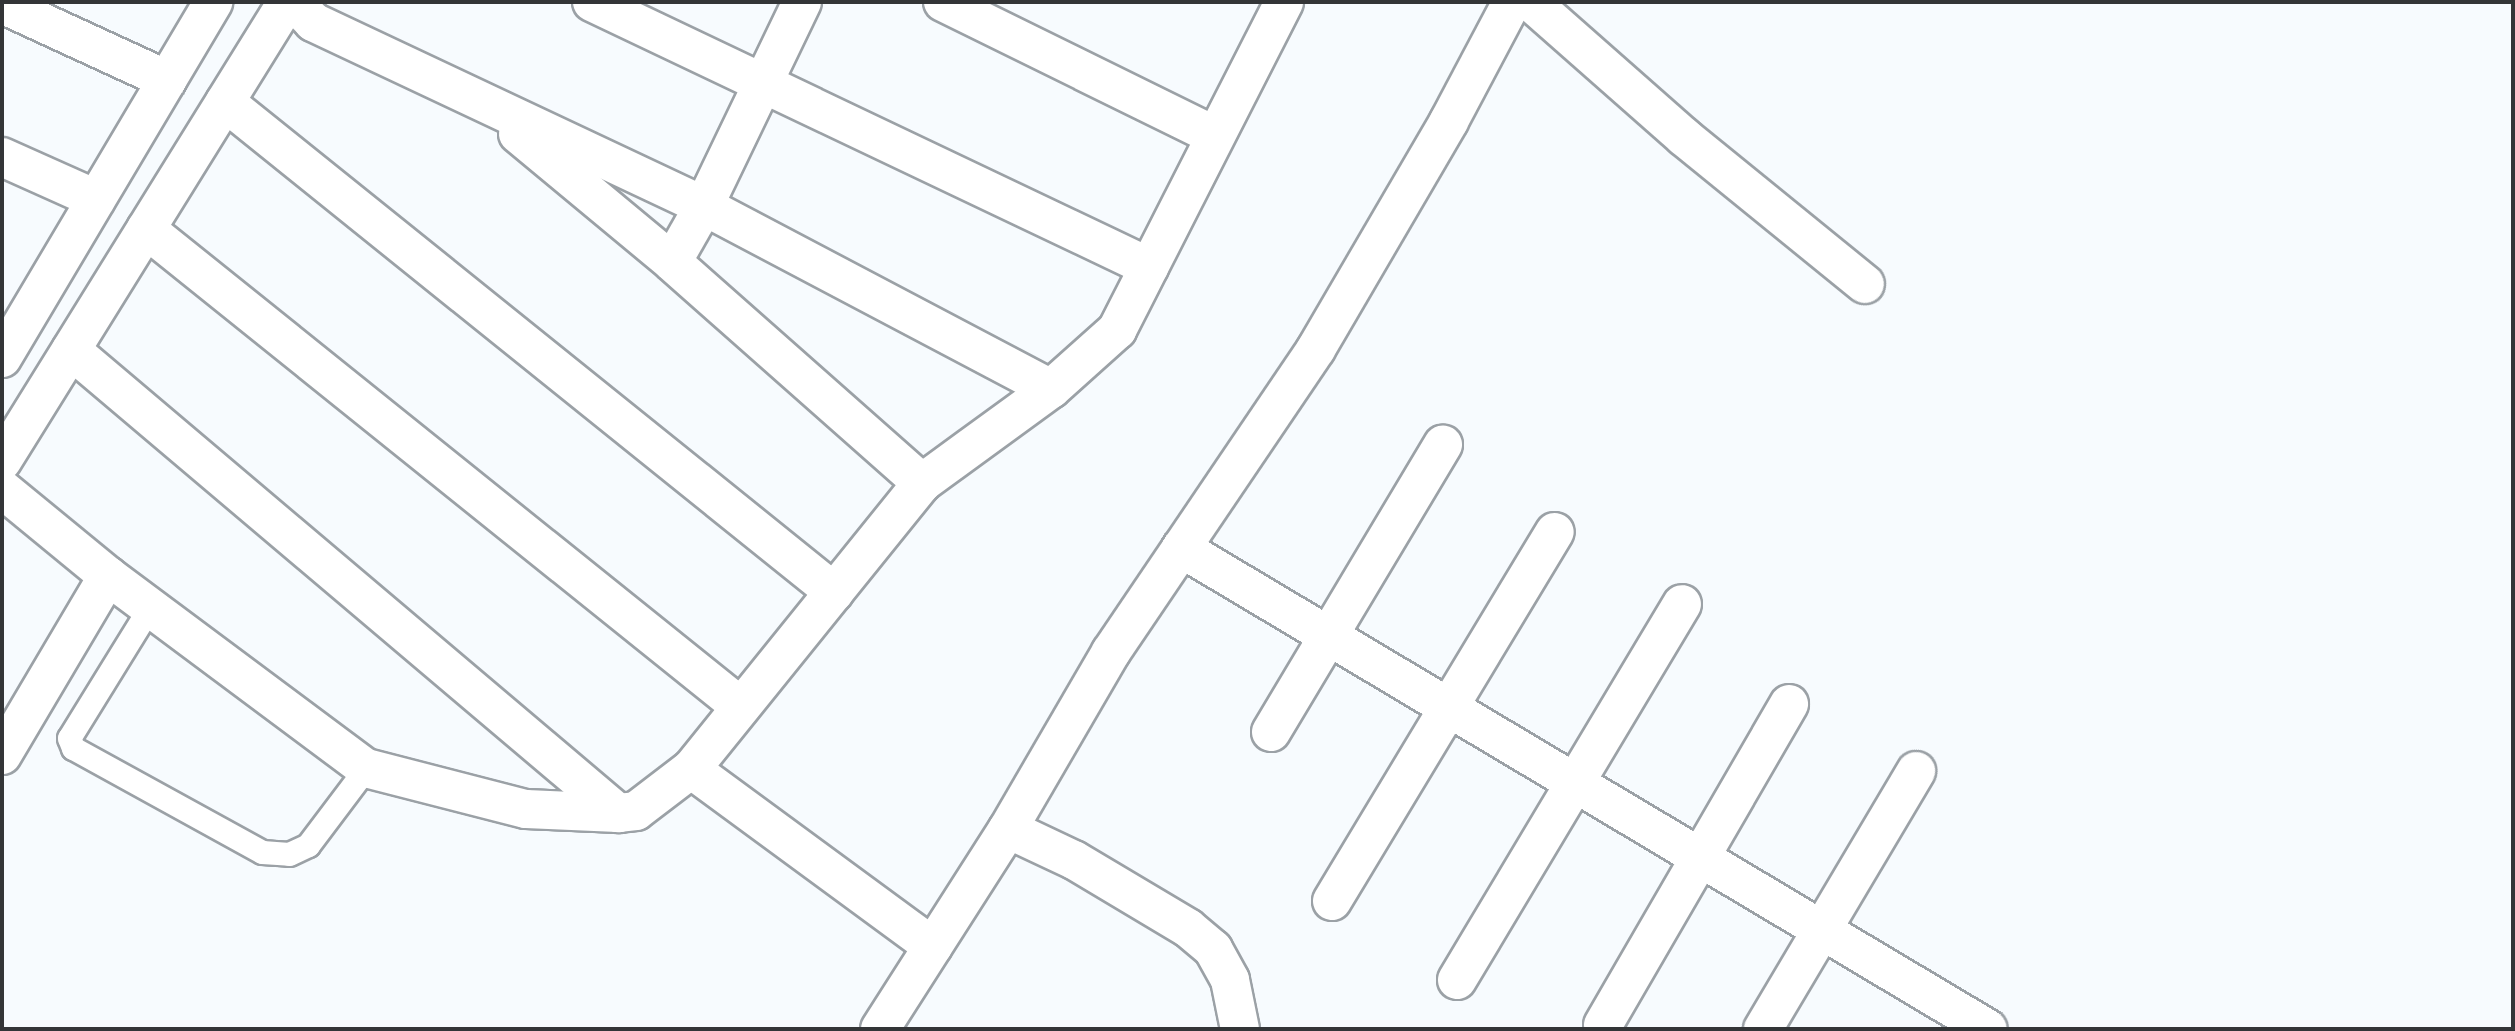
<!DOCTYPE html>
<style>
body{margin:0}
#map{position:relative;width:2515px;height:1031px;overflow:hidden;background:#f7fbfe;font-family:"Work Sans",sans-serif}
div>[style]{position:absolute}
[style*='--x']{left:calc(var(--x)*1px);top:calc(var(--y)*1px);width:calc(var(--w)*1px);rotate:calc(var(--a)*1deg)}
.roads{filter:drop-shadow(2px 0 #9ba1a6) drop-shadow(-2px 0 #9ba1a6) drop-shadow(0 2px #9ba1a6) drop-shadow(0 -2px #9ba1a6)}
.service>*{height:23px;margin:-11.5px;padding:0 11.5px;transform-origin:11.5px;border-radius:11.5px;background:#fff}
.minor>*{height:38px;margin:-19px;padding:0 19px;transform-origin:19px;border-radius:19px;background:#fff}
span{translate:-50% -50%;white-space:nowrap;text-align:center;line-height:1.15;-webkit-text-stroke:6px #fff;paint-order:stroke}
.frame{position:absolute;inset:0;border:4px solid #333537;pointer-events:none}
</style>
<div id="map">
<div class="roads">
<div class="service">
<div style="--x:150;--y:607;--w:154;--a:121.7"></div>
<div style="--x:69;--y:738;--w:11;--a:68"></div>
<div style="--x:73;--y:748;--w:216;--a:28.8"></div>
<div style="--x:262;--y:852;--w:27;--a:4"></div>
<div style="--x:289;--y:854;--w:21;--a:-25"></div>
<div style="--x:308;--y:845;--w:96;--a:-53"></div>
</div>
<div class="minor">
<div style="--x:294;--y:2;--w:28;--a:46"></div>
<div style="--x:313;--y:22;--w:432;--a:25.2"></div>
<div style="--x:704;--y:206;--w:392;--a:27.8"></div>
<div style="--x:1051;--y:389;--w:89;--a:-41.8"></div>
<div style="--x:1117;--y:330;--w:368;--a:-63"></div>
<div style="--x:592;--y:2;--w:617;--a:25.44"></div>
<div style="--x:802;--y:2;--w:226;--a:115.7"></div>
<div style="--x:704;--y:206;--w:64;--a:119.7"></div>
<div style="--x:672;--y:262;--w:334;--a:41.5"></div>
<div style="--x:922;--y:483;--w:160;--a:-36.1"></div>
<div style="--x:943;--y:2;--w:303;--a:26.2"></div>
<div style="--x:1531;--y:2;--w:204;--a:41.4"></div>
<div style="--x:1684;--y:137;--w:233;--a:39.1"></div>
<div style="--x:2;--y:4;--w:182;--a:24.7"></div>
<div style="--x:225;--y:102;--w:782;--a:38.82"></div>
<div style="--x:518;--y:134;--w:200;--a:39.7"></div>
<div style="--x:2;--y:157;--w:103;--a:24.1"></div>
<div style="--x:146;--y:229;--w:763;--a:38.78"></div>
<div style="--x:71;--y:350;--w:717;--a:40.25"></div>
<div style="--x:2;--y:358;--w:414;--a:-59.3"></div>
<div style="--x:2;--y:461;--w:540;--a:-58.16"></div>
<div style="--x:922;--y:483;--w:368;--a:128.9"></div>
<div style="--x:691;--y:769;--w:300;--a:36.3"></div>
<div style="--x:2;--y:489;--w:137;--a:39.4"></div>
<div style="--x:108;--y:576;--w:322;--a:36.7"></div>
<div style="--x:366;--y:768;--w:165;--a:14.4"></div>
<div style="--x:526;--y:809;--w:92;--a:2.5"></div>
<div style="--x:618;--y:813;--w:18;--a:-6"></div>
<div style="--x:636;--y:811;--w:69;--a:-37.4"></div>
<div style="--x:1181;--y:548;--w:939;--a:30.8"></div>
<div style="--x:1271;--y:732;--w:335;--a:-59.1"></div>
<div style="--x:2;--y:755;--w:208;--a:-59.4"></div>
<div style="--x:1008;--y:829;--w:73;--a:25.2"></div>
<div style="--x:1074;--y:860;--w:133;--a:30.8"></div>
<div style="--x:1188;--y:928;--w:33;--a:40"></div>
<div style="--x:1213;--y:949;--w:35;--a:61"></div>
<div style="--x:1230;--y:980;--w:50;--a:78.5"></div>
<div style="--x:1332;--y:901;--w:431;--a:-58.9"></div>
<div style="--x:1457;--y:980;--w:438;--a:-59.1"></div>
<div style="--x:1603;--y:1025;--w:371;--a:-59.9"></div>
<div style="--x:880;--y:1029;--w:237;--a:-57.4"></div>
<div style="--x:1008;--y:829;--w:205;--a:-59.8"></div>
<div style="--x:1111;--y:652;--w:366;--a:-55.9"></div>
<div style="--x:1316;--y:349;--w:264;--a:-59.7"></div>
<div style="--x:1449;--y:121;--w:135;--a:-62.1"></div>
<div style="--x:1763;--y:1029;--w:300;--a:-59.3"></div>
</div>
</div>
<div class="frame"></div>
</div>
